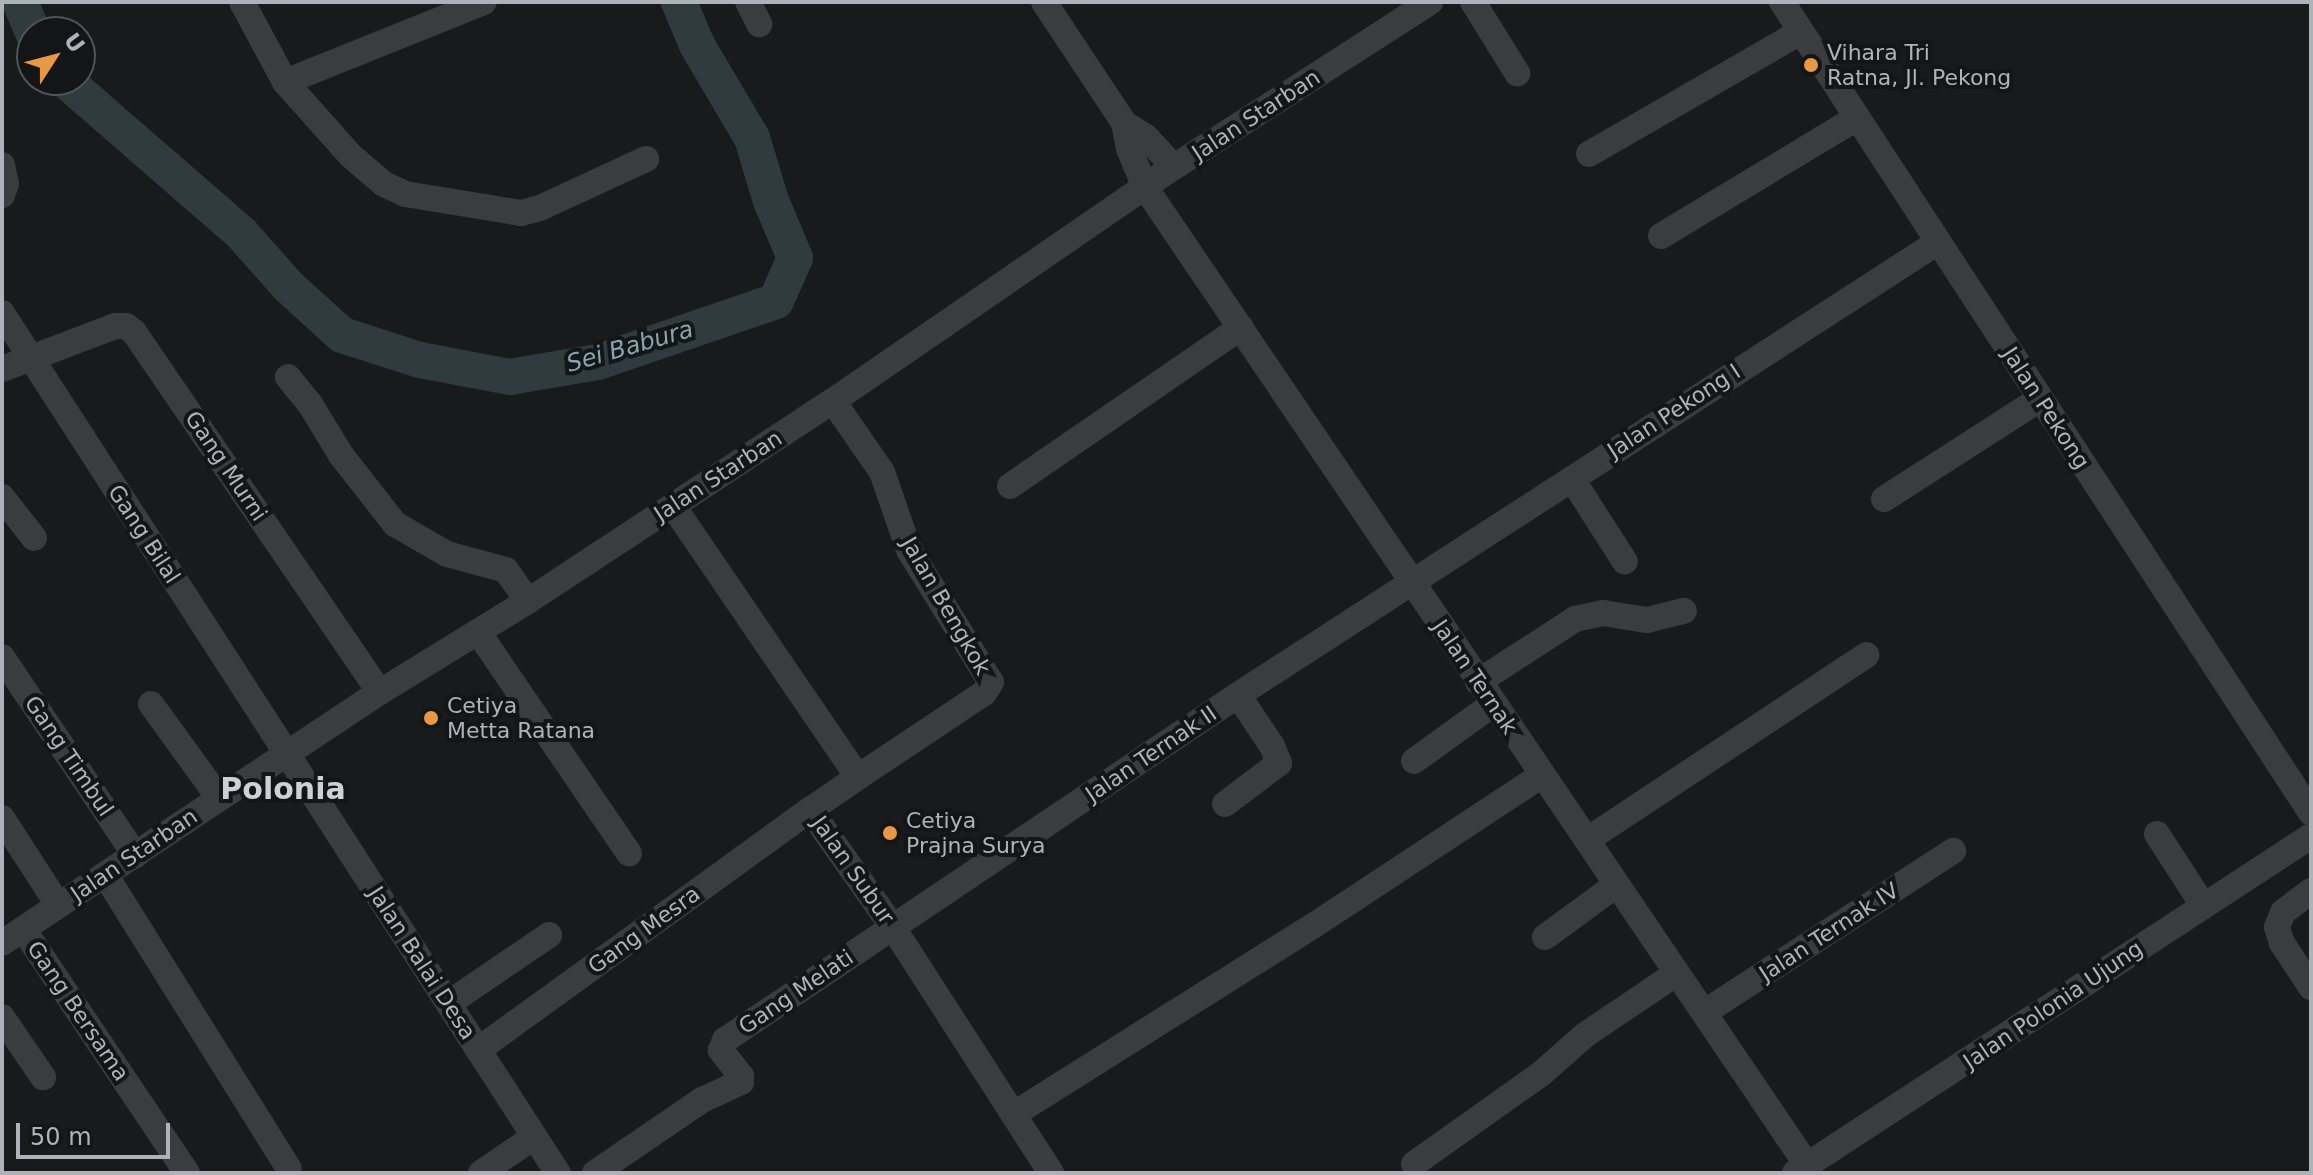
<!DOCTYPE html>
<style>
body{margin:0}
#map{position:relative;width:2313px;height:1175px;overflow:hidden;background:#191a1b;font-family:"DejaVu Sans",sans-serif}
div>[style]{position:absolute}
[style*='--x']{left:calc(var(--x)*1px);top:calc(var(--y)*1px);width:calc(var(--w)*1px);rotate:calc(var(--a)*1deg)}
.river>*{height:36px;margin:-18px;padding:0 18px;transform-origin:18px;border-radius:18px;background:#303b3f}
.minor>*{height:26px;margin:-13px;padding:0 13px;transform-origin:13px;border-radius:13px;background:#3b3c40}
.dots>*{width:22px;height:22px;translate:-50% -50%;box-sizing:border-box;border:4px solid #141516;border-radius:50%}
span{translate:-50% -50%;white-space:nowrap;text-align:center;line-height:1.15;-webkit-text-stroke:8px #141516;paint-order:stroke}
.poi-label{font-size:22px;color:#adb3ba}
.left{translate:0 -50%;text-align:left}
.street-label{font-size:22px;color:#adb3ba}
.water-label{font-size:24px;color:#86a5b2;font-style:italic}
.district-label{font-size:30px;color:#cdd1d6;font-weight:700}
.frame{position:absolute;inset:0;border:4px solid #adb3ba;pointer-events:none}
.north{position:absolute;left:16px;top:16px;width:80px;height:80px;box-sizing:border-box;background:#141516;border:2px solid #515458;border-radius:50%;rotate:54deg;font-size:22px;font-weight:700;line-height:32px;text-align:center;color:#adb3ba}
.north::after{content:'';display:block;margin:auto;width:28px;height:36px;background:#e79746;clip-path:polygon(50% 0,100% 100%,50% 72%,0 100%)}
.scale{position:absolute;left:16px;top:1123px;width:154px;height:36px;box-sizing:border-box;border:4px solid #adb3ba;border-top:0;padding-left:10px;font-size:24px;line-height:28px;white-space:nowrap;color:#adb3ba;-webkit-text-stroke:6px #141516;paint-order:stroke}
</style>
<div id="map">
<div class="river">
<div style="--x:20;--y:2;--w:33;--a:67"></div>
<div style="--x:65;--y:80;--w:233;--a:41"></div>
<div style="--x:241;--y:233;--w:72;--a:48.4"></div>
<div style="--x:289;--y:287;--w:72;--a:42.2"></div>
<div style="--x:342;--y:335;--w:82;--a:17.8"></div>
<div style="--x:420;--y:360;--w:92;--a:10.7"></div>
<div style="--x:510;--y:377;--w:89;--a:-9.7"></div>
<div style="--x:598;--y:362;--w:188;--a:-18.9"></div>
<div style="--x:776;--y:301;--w:47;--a:-66.2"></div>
<div style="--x:795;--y:258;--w:62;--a:-112.8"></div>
<div style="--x:771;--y:201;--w:66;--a:-106.8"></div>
<div style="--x:752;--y:138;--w:108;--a:-120.6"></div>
<div style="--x:697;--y:45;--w:47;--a:-112.7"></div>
</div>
<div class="minor">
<div style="--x:242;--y:2;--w:91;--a:61.7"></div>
<div style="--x:285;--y:82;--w:99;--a:48.3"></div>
<div style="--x:351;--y:156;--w:43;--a:40.3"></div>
<div style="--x:384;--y:184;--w:23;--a:25"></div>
<div style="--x:405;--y:194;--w:118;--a:9.3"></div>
<div style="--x:521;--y:213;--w:20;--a:-15"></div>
<div style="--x:540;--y:208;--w:117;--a:-24.8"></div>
<div style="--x:748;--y:2;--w:25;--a:63"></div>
<div style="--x:1044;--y:2;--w:145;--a:56.5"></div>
<div style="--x:1473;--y:2;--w:84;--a:58.2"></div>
<div style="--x:1782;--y:2;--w:968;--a:56.88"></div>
<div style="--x:285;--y:82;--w:214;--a:-21.9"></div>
<div style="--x:1589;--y:154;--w:244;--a:-30"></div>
<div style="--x:2;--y:165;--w:19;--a:78"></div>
<div style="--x:6;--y:184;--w:12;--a:110"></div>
<div style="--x:1174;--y:167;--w:41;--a:-133"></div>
<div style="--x:1146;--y:137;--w:26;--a:-148"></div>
<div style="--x:1124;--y:123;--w:26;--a:79"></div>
<div style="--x:1129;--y:149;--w:41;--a:67.2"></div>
<div style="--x:1145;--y:187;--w:1181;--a:55.91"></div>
<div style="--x:1661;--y:236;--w:227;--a:-31.1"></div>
<div style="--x:2;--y:313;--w:1024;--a:57.12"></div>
<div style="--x:2;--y:369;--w:121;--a:-20.8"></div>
<div style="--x:115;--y:326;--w:11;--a:0"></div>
<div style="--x:126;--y:326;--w:10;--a:37"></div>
<div style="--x:134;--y:332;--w:436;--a:55.7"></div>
<div style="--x:288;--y:377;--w:35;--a:51"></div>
<div style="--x:310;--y:404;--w:60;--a:58.7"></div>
<div style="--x:341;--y:455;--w:88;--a:52"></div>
<div style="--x:395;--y:524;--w:60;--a:30"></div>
<div style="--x:447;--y:554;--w:61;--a:15.2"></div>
<div style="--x:506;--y:570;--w:38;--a:55"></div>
<div style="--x:833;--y:401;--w:86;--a:55.4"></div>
<div style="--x:882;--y:472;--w:83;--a:70.9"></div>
<div style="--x:909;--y:550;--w:155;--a:58.2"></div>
<div style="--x:991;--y:682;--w:13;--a:122"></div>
<div style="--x:984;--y:693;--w:151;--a:146.3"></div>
<div style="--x:1572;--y:479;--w:98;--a:57.4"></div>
<div style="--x:1010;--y:486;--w:280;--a:-34.5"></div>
<div style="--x:2;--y:497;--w:52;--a:52"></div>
<div style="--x:1884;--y:499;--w:185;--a:-32.7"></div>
<div style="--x:673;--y:506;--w:328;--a:55.7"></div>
<div style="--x:858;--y:777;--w:58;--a:145.5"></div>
<div style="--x:810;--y:810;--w:142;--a:54.7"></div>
<div style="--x:892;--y:926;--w:294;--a:57.2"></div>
<div style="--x:478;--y:632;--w:268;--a:55.7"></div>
<div style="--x:2;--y:657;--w:239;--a:56.1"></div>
<div style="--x:1478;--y:682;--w:116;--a:-33"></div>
<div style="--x:1575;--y:619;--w:29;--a:-12"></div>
<div style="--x:1603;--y:613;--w:45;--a:9"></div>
<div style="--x:1647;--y:620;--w:38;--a:-14"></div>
<div style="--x:151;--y:704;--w:116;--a:54.1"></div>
<div style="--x:1414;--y:761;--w:97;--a:-35.8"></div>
<div style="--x:1225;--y:804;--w:68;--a:-37.2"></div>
<div style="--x:1279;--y:763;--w:18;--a:-112"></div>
<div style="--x:1272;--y:746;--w:61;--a:-123.7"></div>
<div style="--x:2;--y:818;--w:103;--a:57.2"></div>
<div style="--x:2157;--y:834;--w:85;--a:57.1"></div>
<div style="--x:1587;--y:840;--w:335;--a:-33.5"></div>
<div style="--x:106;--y:876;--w:345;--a:58"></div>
<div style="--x:2311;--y:891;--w:35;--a:143"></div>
<div style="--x:2283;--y:912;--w:16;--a:112"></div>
<div style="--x:2277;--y:927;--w:17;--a:73"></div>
<div style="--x:2282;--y:943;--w:53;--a:56.6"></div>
<div style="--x:23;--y:929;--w:294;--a:56.1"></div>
<div style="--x:1545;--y:937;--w:88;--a:-36.2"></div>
<div style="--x:2;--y:943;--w:454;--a:-33.6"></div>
<div style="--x:380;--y:692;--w:174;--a:-31.6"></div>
<div style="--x:528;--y:601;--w:365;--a:-33.3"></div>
<div style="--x:833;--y:401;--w:414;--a:-34.5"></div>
<div style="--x:1174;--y:167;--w:305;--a:-32.8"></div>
<div style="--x:449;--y:1003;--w:121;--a:-34.2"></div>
<div style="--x:1705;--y:1012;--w:296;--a:-33"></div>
<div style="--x:2;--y:1017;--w:73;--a:55.7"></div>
<div style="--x:478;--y:1050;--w:410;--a:-35.9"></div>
<div style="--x:1014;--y:1114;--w:353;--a:-32.2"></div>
<div style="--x:1313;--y:926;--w:274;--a:-33.4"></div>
<div style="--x:1414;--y:1164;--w:157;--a:-35.4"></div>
<div style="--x:1542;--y:1073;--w:57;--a:-41.5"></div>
<div style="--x:1585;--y:1035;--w:111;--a:-34"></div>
<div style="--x:481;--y:1173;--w:64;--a:-34.2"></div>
<div style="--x:595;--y:1173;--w:130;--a:-34.3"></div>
<div style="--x:702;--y:1100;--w:43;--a:-24.8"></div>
<div style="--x:741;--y:1082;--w:6;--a:-90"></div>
<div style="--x:741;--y:1076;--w:33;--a:-128"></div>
<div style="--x:721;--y:1050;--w:11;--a:-68"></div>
<div style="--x:725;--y:1040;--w:618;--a:-33.92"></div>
<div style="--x:1238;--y:695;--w:834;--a:-32.91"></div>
<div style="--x:1795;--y:1173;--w:616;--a:-33.15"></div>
</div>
<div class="dots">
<div style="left:1811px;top:65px;background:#e79746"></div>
<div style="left:431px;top:718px;background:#e79746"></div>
<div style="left:890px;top:833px;background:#e79746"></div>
</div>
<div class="poi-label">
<span class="left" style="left:1827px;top:65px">Vihara Tri<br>Ratna, Jl. Pekong</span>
<span class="left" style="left:447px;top:718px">Cetiya<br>Metta Ratana</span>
<span class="left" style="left:906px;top:833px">Cetiya<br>Prajna Surya</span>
</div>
<div class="street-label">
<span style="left:1256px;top:115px;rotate:-33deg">Jalan Starban</span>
<span style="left:2046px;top:408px;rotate:57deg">Jalan Pekong</span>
<span style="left:1674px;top:411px;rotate:-33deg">Jalan Pekong I</span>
<span style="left:226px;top:466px;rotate:56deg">Gang Murni</span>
<span style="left:718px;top:476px;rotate:-33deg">Jalan Starban</span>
<span style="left:144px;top:534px;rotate:57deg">Gang Bilal</span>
<span style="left:946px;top:606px;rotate:60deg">Jalan Bengkok</span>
<span style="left:1475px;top:677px;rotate:56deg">Jalan Ternak</span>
<span style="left:1151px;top:754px;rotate:-34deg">Jalan Ternak II</span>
<span style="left:69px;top:756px;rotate:56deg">Gang Timbul</span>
<span style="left:134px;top:855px;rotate:-34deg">Jalan Starban</span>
<span style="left:853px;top:870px;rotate:55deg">Jalan Subur</span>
<span style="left:644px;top:930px;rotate:-36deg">Gang Mesra</span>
<span style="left:1829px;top:932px;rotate:-33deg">Jalan Ternak IV</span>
<span style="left:422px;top:963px;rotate:57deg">Jalan Balai Desa</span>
<span style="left:796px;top:992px;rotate:-34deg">Gang Melati</span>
<span style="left:2053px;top:1005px;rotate:-34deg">Jalan Polonia Ujung</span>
<span style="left:78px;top:1011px;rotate:56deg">Gang Bersama</span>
</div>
<div class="water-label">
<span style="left:630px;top:347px;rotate:-16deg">Sei Babura</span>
</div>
<div class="district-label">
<span style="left:283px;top:789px">Polonia</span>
</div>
<div class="frame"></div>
<div class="north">U</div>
<div class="scale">50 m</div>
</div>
